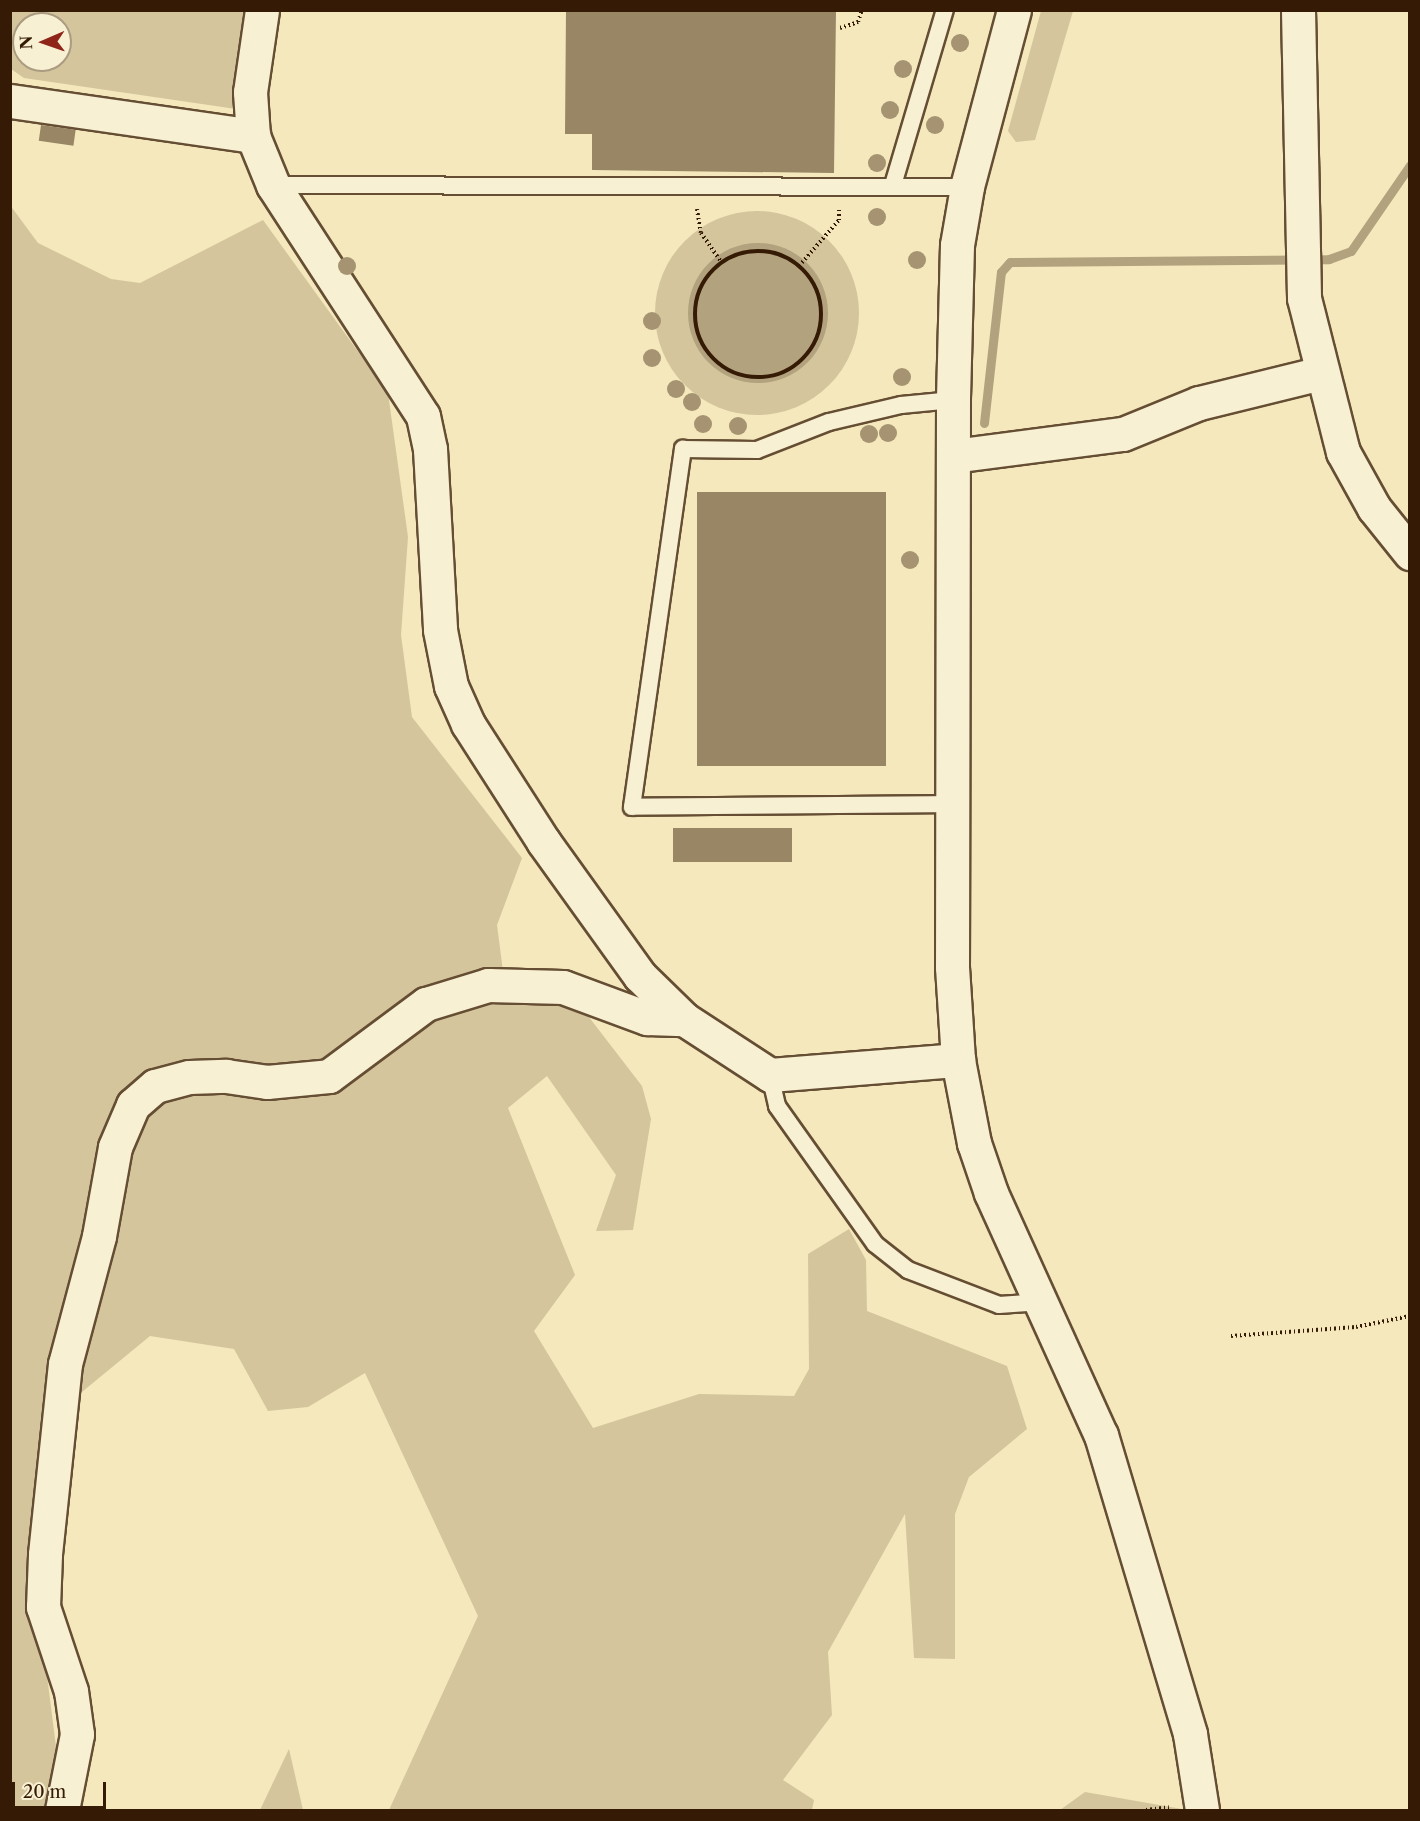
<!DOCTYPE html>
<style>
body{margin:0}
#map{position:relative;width:1420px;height:1821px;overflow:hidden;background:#f4e8bc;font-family:"Libre Caslon Text",serif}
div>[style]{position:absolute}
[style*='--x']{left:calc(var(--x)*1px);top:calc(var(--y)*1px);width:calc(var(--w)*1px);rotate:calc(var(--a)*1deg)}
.green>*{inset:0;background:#d4c59d}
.round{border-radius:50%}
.water>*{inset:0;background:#b3a27e}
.stream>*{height:9px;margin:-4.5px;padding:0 4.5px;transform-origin:4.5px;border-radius:4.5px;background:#b3a27e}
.building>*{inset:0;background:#988664;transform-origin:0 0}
.path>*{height:4px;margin-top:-2px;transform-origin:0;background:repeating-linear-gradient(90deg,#351b05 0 1.5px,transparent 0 4.5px)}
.path>.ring{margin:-2px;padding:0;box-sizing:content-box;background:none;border:4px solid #351b05;border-radius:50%}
.roads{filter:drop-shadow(2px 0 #654e33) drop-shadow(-2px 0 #654e33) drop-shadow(0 2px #654e33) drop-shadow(0 -2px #654e33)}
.service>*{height:16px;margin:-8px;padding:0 8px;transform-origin:8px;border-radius:8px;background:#f8f0d3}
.minor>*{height:33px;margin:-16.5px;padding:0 16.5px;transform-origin:16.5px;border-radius:16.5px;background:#f8f0d3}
.trees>*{width:18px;height:18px;margin:-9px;border-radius:50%;background:#a59371}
span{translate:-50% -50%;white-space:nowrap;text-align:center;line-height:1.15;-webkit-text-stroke:4.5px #f8f0d3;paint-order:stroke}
.frame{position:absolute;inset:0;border:12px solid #351b05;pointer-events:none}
.north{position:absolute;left:12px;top:12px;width:60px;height:60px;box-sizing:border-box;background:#f8f0d3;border:2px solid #aa9b81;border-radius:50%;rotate:268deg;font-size:16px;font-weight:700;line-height:24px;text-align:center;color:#351b05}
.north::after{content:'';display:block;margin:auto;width:21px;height:27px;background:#8f2418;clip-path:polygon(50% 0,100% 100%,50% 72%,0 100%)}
.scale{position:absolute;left:12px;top:1782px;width:94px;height:27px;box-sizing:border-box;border:3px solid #351b05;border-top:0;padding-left:8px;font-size:18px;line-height:21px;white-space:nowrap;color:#351b05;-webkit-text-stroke:4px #f8f0d3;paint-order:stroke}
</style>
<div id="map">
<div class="green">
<div style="clip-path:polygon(evenodd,10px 11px,249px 11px,236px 109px,24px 78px,11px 69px,10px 11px,24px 24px,60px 24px,60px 60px,24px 60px,24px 24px)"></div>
<div style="clip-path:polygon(1041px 11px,1073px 11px,1035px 140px,1016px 142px,1008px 131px)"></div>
<div style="clip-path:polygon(10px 205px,38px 243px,111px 279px,140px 283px,263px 220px,388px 393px,408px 537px,401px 635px,412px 717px,522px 858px,497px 925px,504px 979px,582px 1008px,642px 1086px,651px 1119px,633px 1230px,596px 1231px,616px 1175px,547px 1076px,508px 1108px,575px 1275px,534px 1331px,593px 1428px,699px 1394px,794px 1396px,809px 1369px,808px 1254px,849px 1229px,866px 1260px,867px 1311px,1007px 1366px,1027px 1429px,969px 1477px,955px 1514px,955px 1659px,914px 1658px,905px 1514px,828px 1652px,832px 1715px,783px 1780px,814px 1800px,812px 1810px,389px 1810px,478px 1616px,365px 1373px,308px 1407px,268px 1411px,234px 1349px,150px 1336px,43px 1424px,32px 1557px,64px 1810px,11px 1810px)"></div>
<div class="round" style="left:655px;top:211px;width:204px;height:204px"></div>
<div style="clip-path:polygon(289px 1749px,303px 1810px,260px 1810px)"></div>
<div style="clip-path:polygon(1085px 1792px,1182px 1809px,1182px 1810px,1060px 1810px)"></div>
</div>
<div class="water">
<div class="round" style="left:688px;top:243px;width:140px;height:140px"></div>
</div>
<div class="stream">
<div style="--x:984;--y:423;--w:152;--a:-83.6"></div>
<div style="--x:1001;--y:272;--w:13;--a:-48"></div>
<div style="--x:1010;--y:262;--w:319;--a:-0.5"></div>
<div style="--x:1329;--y:259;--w:23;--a:-20"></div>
<div style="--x:1351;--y:251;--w:104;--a:-55.5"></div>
</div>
<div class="building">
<div style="clip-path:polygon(566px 10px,836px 10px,834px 173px,592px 170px,592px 134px,565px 134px)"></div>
<div style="left:41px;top:125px;width:35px;height:16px;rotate:8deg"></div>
<div style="left:697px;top:492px;width:189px;height:274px"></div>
<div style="left:673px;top:828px;width:119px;height:34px"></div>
</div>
<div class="path">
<div style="--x:840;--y:28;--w:19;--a:-18"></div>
<div style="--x:858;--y:22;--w:13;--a:-72"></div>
<div style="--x:697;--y:209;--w:24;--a:81"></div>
<div style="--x:701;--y:233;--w:37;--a:55"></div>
<div class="ring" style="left:695px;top:251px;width:122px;height:122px"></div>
<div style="--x:799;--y:266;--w:61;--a:-49"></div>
<div style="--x:839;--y:220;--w:10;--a:-90"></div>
<div style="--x:1231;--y:1336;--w:125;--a:-4.1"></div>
<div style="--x:1356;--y:1327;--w:55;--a:-11.5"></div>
<div style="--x:1146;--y:1810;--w:23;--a:-7"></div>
</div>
<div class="roads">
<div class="service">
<div style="--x:273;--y:185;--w:694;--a:0.17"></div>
<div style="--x:893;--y:185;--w:183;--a:-73.5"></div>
<div style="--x:952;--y:804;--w:320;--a:179.5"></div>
<div style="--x:632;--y:807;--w:362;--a:-81.9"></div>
<div style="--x:683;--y:449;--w:74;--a:0.8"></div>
<div style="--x:757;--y:450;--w:77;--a:-21.3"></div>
<div style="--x:829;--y:422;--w:74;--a:-13.3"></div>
<div style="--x:901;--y:405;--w:52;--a:-5.5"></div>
<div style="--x:770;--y:1075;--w:32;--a:77"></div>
<div style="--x:777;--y:1106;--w:169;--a:54.6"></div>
<div style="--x:875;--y:1244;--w:42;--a:38.2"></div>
<div style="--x:908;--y:1270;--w:97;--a:21"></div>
<div style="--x:999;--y:1305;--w:39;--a:-4"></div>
</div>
<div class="minor">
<div style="--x:262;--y:10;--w:83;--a:98.3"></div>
<div style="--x:250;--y:92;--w:44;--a:86.1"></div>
<div style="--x:253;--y:136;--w:53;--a:67.8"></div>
<div style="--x:273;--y:185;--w:275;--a:57"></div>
<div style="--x:423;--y:416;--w:34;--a:78"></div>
<div style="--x:430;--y:449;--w:181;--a:86.8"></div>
<div style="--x:440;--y:630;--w:57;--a:78.9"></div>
<div style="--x:451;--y:686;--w:42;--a:65.9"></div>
<div style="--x:468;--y:724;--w:139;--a:57.3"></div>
<div style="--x:543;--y:841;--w:166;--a:54.3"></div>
<div style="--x:640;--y:976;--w:62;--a:44.3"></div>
<div style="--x:684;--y:1019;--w:103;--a:33.1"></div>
<div style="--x:770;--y:1075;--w:189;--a:-4.6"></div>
<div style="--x:1014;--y:10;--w:183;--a:104.9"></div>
<div style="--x:967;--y:187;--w:59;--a:99.8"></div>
<div style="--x:957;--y:245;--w:155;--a:91.5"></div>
<div style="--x:953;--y:400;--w:567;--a:90.1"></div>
<div style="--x:952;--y:967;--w:93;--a:86.3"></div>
<div style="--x:958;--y:1060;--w:85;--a:79.1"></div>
<div style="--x:974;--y:1143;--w:53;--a:71.2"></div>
<div style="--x:991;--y:1193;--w:266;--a:65.6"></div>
<div style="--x:1101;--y:1435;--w:312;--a:73.4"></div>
<div style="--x:1190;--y:1734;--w:77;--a:81"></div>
<div style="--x:1298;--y:10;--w:288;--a:88.8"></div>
<div style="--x:1304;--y:298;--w:159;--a:75.8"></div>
<div style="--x:1343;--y:452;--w:64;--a:61"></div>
<div style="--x:1374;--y:508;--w:58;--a:51.3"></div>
<div style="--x:10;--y:101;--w:246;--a:8.2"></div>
<div style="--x:953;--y:456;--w:171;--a:-7.4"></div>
<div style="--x:1123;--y:434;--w:82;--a:-22.2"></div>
<div style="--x:1199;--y:403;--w:126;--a:-13.8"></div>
<div style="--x:62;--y:1810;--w:77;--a:-78.8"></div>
<div style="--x:77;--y:1734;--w:43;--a:-97.9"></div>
<div style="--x:71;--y:1691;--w:89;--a:-108.4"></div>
<div style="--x:43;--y:1607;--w:53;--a:-87.8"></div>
<div style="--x:45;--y:1554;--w:191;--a:-84"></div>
<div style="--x:65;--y:1364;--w:132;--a:-75.1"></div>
<div style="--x:99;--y:1236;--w:90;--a:-79.8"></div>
<div style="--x:115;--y:1147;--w:46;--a:-66.8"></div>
<div style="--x:133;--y:1105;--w:29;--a:-41"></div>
<div style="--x:155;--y:1086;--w:35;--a:-15"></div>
<div style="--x:189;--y:1077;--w:37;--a:-2"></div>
<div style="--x:226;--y:1076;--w:41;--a:8.3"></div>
<div style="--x:267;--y:1082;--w:62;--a:-5.5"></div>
<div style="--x:329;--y:1076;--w:121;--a:-36.6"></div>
<div style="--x:426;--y:1004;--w:65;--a:-17"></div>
<div style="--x:488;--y:985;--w:75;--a:1.5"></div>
<div style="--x:563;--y:987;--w:90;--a:20.3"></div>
<div style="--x:647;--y:1018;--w:37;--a:2"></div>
</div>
</div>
<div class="trees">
<div style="left:960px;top:43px"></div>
<div style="left:903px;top:69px"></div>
<div style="left:890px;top:110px"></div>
<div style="left:935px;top:125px"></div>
<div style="left:877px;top:163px"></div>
<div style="left:877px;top:217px"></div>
<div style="left:917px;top:260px"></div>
<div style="left:347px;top:266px"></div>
<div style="left:652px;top:321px"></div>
<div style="left:652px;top:358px"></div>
<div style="left:902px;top:377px"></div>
<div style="left:676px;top:389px"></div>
<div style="left:692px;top:402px"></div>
<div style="left:703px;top:424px"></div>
<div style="left:738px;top:426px"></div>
<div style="left:888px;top:433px"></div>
<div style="left:869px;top:434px"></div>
<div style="left:910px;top:560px"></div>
</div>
<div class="frame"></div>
<div class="north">N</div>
<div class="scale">20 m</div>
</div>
